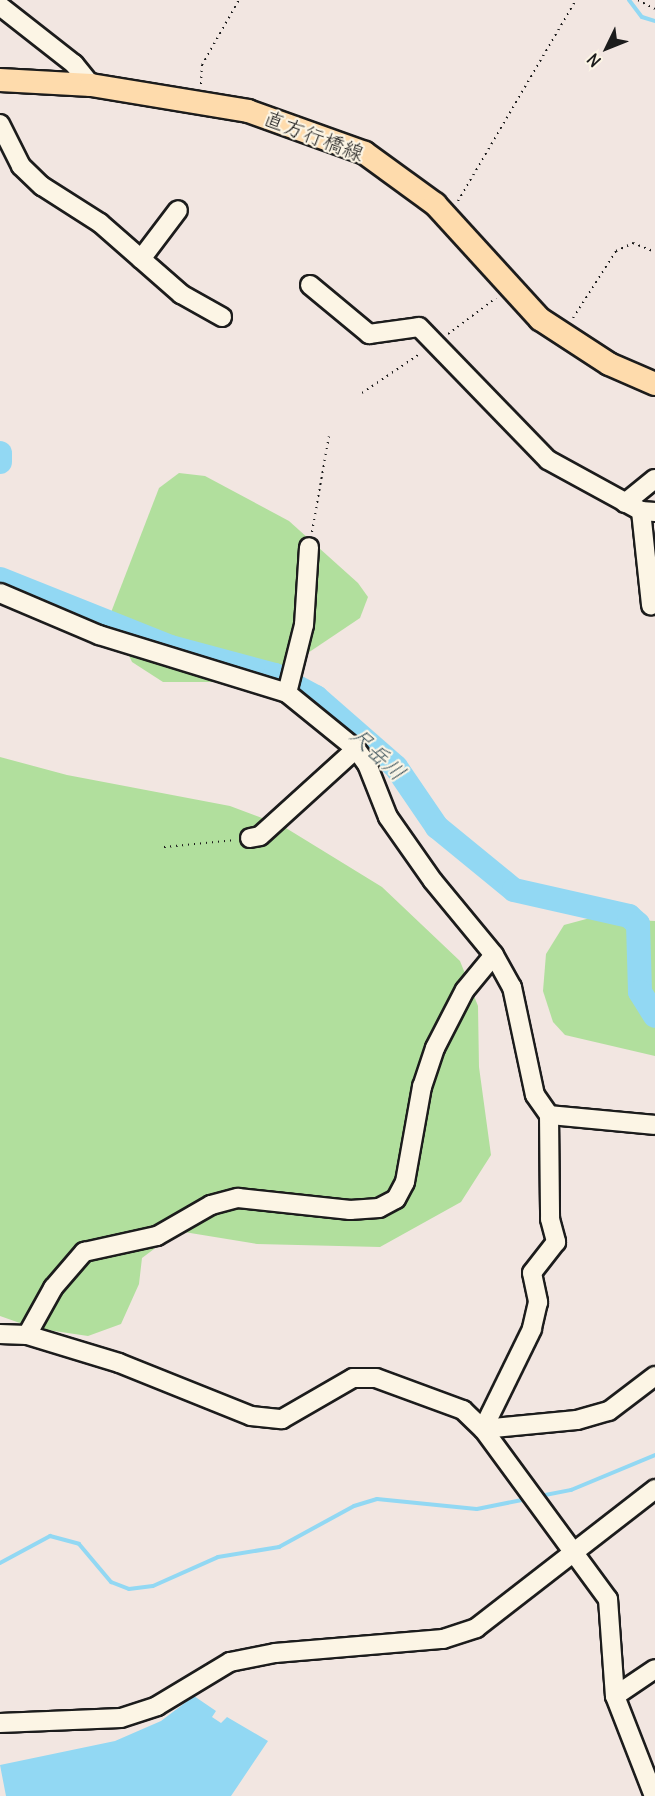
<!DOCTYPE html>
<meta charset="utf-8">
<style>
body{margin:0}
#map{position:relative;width:655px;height:1796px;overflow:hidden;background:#f2e6e1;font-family:Delius,"Klee One",sans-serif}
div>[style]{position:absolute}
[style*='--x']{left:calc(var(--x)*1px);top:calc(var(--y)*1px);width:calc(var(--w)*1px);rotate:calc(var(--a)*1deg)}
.green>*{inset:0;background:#b1df9d}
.water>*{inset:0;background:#92d8f3}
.stream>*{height:4px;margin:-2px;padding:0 2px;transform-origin:2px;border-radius:2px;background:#92d8f3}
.river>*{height:24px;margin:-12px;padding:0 12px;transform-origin:12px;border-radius:12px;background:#92d8f3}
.path>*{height:2px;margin-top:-1px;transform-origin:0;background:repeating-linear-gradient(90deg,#1c1c1c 0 1.5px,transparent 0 6px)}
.roads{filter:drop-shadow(2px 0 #1c1c1c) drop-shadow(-2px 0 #1c1c1c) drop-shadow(0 2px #1c1c1c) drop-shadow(0 -2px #1c1c1c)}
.minor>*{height:18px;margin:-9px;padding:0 9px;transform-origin:9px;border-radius:9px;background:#fcf5e5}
.major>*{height:22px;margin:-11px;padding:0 11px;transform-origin:11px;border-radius:11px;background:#fedbac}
span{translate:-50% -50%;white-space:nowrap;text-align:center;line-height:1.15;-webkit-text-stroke:4.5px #fcf5e5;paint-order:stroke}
.street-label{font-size:21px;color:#1c1c1c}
.water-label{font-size:22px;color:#3f545c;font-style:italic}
.north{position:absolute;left:577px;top:18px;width:60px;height:60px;-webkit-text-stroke:4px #fcf5e5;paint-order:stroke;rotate:227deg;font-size:16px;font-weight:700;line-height:24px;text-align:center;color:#1c1c1c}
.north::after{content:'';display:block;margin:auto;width:21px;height:27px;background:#1c1c1c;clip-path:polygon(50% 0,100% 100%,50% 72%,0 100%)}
</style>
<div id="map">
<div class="green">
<div style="clip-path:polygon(179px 473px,205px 476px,289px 521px,358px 583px,368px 597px,360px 618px,287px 667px,240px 682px,163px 682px,132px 662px,110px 615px,159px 488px)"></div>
<div style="clip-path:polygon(0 757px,67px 775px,230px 806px,281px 825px,382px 887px,460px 961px,478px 1006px,479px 1067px,491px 1155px,461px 1202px,380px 1247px,257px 1244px,178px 1231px,142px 1258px,139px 1284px,121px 1324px,88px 1336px,34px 1328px,0 1316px)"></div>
<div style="clip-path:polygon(590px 918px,655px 921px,655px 1056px,565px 1035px,553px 1022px,543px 991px,546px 954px,564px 925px)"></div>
</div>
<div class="water">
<div style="clip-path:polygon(194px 1696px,216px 1711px,212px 1717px,221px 1723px,227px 1717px,268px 1741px,231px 1796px,6px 1796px,0 1765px,115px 1741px,161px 1721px)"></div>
</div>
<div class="stream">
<div style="--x:629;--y:0;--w:21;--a:53"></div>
<div style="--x:642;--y:17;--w:14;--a:17"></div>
<div style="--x:540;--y:1496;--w:32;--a:-11"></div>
<div style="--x:571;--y:1490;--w:91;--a:-22.6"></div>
<div style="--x:0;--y:1563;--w:57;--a:-28.4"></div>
<div style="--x:50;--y:1536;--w:30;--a:15"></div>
<div style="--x:79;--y:1544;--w:50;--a:49.9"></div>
<div style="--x:111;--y:1582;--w:19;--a:21"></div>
<div style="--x:129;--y:1589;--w:24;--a:-7"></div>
<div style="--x:153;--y:1586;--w:71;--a:-24"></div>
<div style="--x:218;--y:1557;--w:62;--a:-9.3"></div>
<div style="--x:279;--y:1547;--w:85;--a:-28.7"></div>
<div style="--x:354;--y:1506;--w:24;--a:-17"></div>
<div style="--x:377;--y:1499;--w:100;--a:5.7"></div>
<div style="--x:477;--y:1509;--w:51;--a:-11.3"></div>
</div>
<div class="river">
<div style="--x:0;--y:453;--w:9;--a:90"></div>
<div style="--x:0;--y:579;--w:184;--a:21.7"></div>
<div style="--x:171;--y:647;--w:108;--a:15.1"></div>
<div style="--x:275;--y:675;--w:47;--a:28.2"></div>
<div style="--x:316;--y:697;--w:106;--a:41.2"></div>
<div style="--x:396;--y:767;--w:73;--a:55.7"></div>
<div style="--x:437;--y:827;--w:99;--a:39.3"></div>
<div style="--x:514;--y:890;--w:118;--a:12.7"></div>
<div style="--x:629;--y:916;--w:12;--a:42"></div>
<div style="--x:638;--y:924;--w:68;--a:88.3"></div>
<div style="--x:640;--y:992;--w:28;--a:58"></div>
</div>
<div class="path">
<div style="--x:638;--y:0;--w:19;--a:28"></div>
<div style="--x:201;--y:84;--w:19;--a:-87"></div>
<div style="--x:202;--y:65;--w:75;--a:-60.4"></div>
<div style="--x:458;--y:201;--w:233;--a:-59.6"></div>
<div style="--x:573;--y:318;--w:80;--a:-57.3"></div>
<div style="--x:616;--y:251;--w:19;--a:-25"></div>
<div style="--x:633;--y:243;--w:24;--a:22"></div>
<div style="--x:448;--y:334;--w:60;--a:-36.9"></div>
<div style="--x:362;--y:393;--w:71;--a:-34.1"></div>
<div style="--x:312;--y:532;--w:97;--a:-80"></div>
<div style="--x:164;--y:847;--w:72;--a:-5.6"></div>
</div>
<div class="roads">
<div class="minor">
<div style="--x:0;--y:6;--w:94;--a:38.1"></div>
<div style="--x:74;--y:64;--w:27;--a:51"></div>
<div style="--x:0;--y:124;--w:47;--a:63.4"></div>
<div style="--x:21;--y:166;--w:29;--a:44"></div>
<div style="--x:42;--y:186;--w:69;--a:32.5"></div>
<div style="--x:100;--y:223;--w:108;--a:41.2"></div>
<div style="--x:181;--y:294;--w:47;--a:29.3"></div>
<div style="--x:141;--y:259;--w:61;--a:-52.9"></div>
<div style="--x:310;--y:285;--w:77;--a:39.7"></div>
<div style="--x:369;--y:334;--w:50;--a:-8"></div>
<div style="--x:419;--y:327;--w:185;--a:45.9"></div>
<div style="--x:548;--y:460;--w:106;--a:28.7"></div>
<div style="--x:641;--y:511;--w:14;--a:4"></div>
<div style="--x:625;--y:503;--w:38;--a:-39"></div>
<div style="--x:641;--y:511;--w:95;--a:83.9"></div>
<div style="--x:0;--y:593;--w:108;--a:23"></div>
<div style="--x:99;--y:635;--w:197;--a:17.1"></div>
<div style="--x:287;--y:693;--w:89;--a:39.1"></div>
<div style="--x:356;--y:749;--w:19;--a:54"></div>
<div style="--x:367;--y:764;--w:57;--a:68.4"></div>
<div style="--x:388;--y:817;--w:78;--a:54.9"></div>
<div style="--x:433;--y:881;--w:96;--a:50.5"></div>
<div style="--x:494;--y:955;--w:37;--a:61"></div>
<div style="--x:512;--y:987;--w:110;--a:78"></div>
<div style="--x:535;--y:1095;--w:24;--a:55"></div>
<div style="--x:549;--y:1115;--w:104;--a:89.4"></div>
<div style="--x:550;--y:1219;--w:24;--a:75"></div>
<div style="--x:556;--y:1242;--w:39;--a:128"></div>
<div style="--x:532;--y:1273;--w:30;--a:78"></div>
<div style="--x:538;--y:1302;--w:28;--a:103"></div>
<div style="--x:532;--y:1329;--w:111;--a:116.1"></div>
<div style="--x:287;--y:693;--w:70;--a:-76"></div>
<div style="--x:304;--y:625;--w:78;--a:-86.3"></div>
<div style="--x:250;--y:838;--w:10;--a:-11"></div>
<div style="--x:260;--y:836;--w:130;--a:-42.2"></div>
<div style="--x:549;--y:1115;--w:106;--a:5.4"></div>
<div style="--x:0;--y:1334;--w:27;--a:2"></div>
<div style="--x:27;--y:1335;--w:96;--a:16.9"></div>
<div style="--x:119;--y:1363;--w:142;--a:21.9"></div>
<div style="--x:251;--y:1416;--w:31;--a:6"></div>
<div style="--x:282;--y:1419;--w:82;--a:-30"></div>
<div style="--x:353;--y:1378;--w:23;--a:0"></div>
<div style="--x:376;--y:1378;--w:93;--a:20.2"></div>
<div style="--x:463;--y:1410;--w:28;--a:44"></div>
<div style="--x:483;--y:1429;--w:211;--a:53.7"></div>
<div style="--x:608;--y:1599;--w:97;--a:85.9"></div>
<div style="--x:615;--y:1696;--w:107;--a:68.7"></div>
<div style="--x:27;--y:1335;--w:54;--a:-61"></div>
<div style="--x:53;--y:1288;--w:48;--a:-49.3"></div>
<div style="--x:84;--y:1252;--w:75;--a:-12.4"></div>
<div style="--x:157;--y:1236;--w:62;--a:-29.9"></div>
<div style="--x:211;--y:1205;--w:28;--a:-15"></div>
<div style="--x:238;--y:1198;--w:113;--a:6.1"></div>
<div style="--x:350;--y:1210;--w:29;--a:-4"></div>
<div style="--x:379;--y:1208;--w:19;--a:-28"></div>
<div style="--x:396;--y:1199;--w:19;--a:-62"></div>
<div style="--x:405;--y:1182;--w:97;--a:-79.9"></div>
<div style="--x:422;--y:1087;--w:41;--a:-71.6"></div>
<div style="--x:435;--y:1048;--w:65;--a:-62.7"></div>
<div style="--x:465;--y:990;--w:45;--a:-50.4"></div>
<div style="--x:483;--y:1429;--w:94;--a:-5.5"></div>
<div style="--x:577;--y:1420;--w:33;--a:-16"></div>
<div style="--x:609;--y:1411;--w:58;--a:-37.3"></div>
<div style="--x:615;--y:1696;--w:48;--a:-34"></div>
<div style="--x:0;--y:1723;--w:121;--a:-2.4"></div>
<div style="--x:121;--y:1718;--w:38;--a:-18"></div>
<div style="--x:157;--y:1706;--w:85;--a:-31.1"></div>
<div style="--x:230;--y:1662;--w:46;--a:-11.3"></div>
<div style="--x:275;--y:1653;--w:169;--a:-4.8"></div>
<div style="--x:443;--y:1639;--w:35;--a:-18"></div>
<div style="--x:476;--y:1628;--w:227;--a:-37.8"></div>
</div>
<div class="major">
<div style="--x:0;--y:80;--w:91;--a:3.1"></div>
<div style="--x:91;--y:85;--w:159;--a:9.4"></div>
<div style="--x:248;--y:111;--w:124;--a:19.7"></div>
<div style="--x:365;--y:153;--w:87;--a:36.1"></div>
<div style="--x:435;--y:204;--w:156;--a:47.6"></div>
<div style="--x:540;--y:319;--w:82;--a:33.1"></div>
<div style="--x:609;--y:364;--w:50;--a:23.5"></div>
</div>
</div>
<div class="street-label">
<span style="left:314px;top:136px;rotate:21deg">直方行橋線</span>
</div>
<div class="water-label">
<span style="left:378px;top:754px;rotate:43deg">尺岳川</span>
</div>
<div class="north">N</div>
</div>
